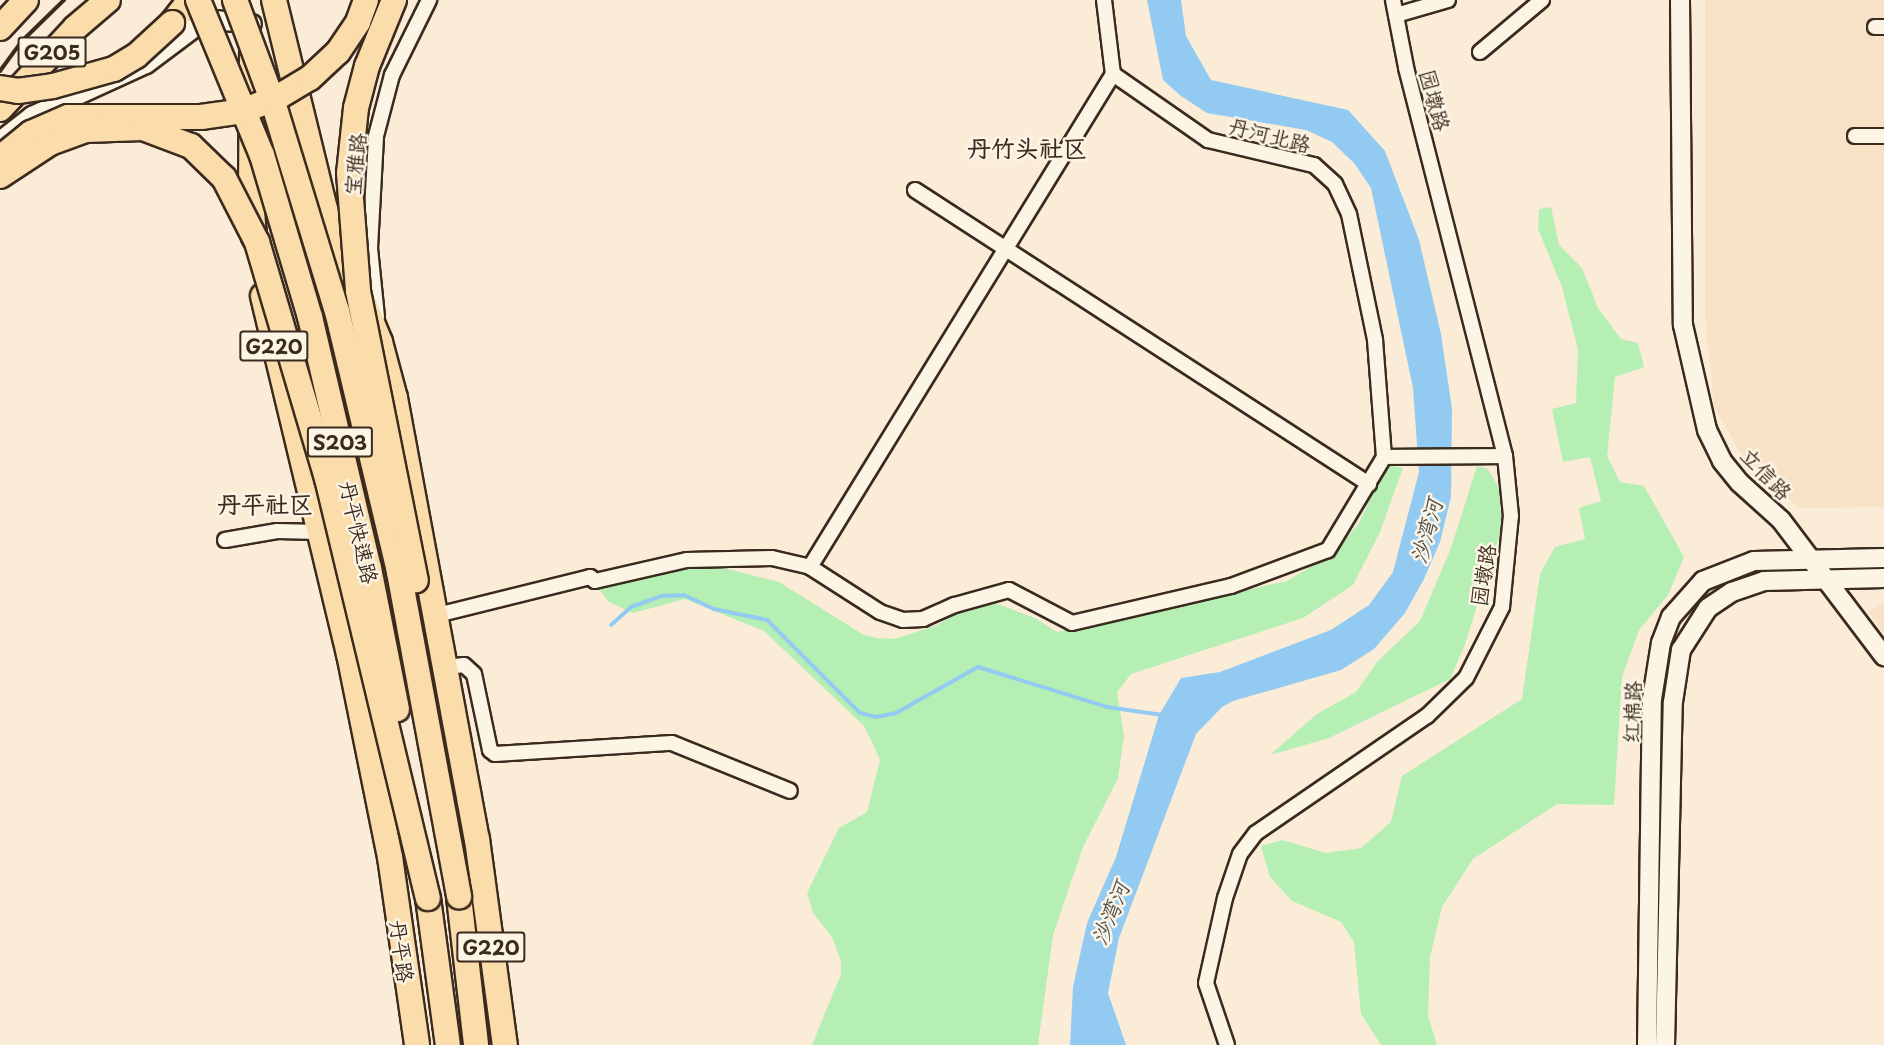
<!DOCTYPE html>
<meta charset="utf-8">
<style>
body{margin:0}
#map{position:relative;width:1884px;height:1045px;overflow:hidden;background:#faecd7;font-family:"Playpen Sans","LXGW WenKai TC",sans-serif}
div>[style]{position:absolute}
[style*='--x']{left:calc(var(--x)*1px);top:calc(var(--y)*1px);width:calc(var(--w)*1px);rotate:calc(var(--a)*1deg)}
.built>*{inset:0;background:#f7e2c6}
.green>*{inset:0;background:#b6efb3}
.water>*{inset:0;background:#92caf1}
.stream>*{height:4px;margin:-2px;padding:0 2px;transform-origin:2px;border-radius:2px;background:#92caf1}
.roads{filter:drop-shadow(2px 0 #3b2a1e) drop-shadow(-2px 0 #3b2a1e) drop-shadow(0 2px #3b2a1e) drop-shadow(0 -2px #3b2a1e)}
.street>*{height:14px;margin:-7px;padding:0 7px;transform-origin:7px;border-radius:7px;background:#fcf5e5}
.secondary>*{height:18px;margin:-9px;padding:0 9px;transform-origin:9px;border-radius:9px;background:#fcf5e5}
.highway>*{height:24px;margin:-12px;padding:0 12px;transform-origin:12px;border-radius:12px;background:#fbddab}
.rail>*{height:4px;margin:-2px;padding:0 2px;transform-origin:2px;border-radius:2px;background:#3b2a1e}
.bridges{filter:drop-shadow(2px 0 #3b2a1e) drop-shadow(-2px 0 #3b2a1e) drop-shadow(0 2px #3b2a1e) drop-shadow(0 -2px #3b2a1e)}
.highway-bridge>*{height:24px;margin:-12px;padding:0 12px;transform-origin:12px;border-radius:12px;background:#fbddab}
span{translate:-50% -50%;white-space:nowrap;text-align:center;line-height:1.15;-webkit-text-stroke:5px #fcf5e5;paint-order:stroke}
.shield-label span{padding:2px 4px;background:#fcf5e5;border:2px solid;border-radius:4px;-webkit-text-stroke-width:0}
.shield-label{font-size:20px;color:#3b2a1e;font-weight:700}
.street-label{font-size:21px;color:#3b2a1e}
.water-label{font-size:22px;color:#515253;font-style:italic}
.quarter-label{font-size:24px;color:#3b2a1e;font-weight:700}
</style>
<div id="map">
<div class="built">
<div style="clip-path:polygon(1705px 0,1884px 0,1884px 507px,1800px 508px,1748px 466px,1714px 406px,1705px 315px)"></div>
<div style="clip-path:polygon(1884px 601px,1884px 633px,1869px 612px)"></div>
</div>
<div class="green">
<div style="clip-path:polygon(1551px 207px,1559px 245px,1582px 268px,1598px 308px,1621px 339px,1638px 343px,1644px 367px,1615px 377px,1607px 456px,1620px 482px,1644px 486px,1684px 557px,1668px 595px,1639px 630px,1622px 677px,1614px 805px,1557px 804px,1473px 859px,1442px 907px,1430px 957px,1428px 1016px,1437px 1045px,1381px 1045px,1361px 1014px,1354px 942px,1341px 922px,1292px 901px,1270px 877px,1261px 846px,1282px 840px,1326px 853px,1361px 848px,1391px 822px,1402px 776px,1522px 699px,1540px 574px,1555px 547px,1585px 539px,1579px 508px,1601px 501px,1590px 457px,1563px 462px,1552px 409px,1576px 403px,1578px 350px,1562px 287px,1538px 229px,1539px 209px)"></div>
<div style="clip-path:polygon(1386px 465px,1403px 468px,1380px 532px,1353px 585px,1303px 618px,1131px 674px,1117px 692px,1124px 736px,1118px 778px,1083px 847px,1053px 935px,1038px 1045px,812px 1045px,841px 974px,841px 961px,832px 937px,813px 913px,807px 893px,839px 828px,867px 812px,880px 760px,873px 744px,864px 726px,764px 631px,685px 599px,633px 613px,609px 602px,595px 584px,704px 563px,779px 582px,864px 635px,877px 638px,895px 639px,937px 625px,969px 607px,995px 603px,1035px 618px,1057px 632px,1287px 581px,1335px 552px,1359px 523px)"></div>
<div style="clip-path:polygon(1477px 466px,1488px 469px,1499px 488px,1502px 528px,1464px 647px,1450px 679px,1329px 738px,1270px 755px,1317px 714px,1356px 692px,1378px 661px,1420px 621px,1451px 548px)"></div>
</div>
<div class="water">
<div style="clip-path:polygon(1147px 0,1181px 0,1186px 36px,1211px 80px,1348px 110px,1385px 151px,1419px 240px,1441px 334px,1452px 409px,1451px 497px,1440px 542px,1424px 579px,1405px 613px,1374px 649px,1341px 670px,1233px 701px,1222px 707px,1196px 734px,1119px 938px,1108px 993px,1126px 1045px,1070px 1045px,1073px 987px,1087px 923px,1116px 857px,1159px 715px,1181px 678px,1220px 672px,1331px 630px,1369px 605px,1393px 572px,1419px 472px,1413px 388px,1371px 188px,1354px 163px,1332px 142px,1306px 130px,1207px 113px,1181px 96px,1163px 80px)"></div>
</div>
<div class="stream">
<div style="--x:611;--y:625;--w:27;--a:-42"></div>
<div style="--x:631;--y:607;--w:32;--a:-20"></div>
<div style="--x:661;--y:596;--w:23;--a:-2"></div>
<div style="--x:684;--y:595;--w:33;--a:25"></div>
<div style="--x:714;--y:609;--w:54;--a:11.7"></div>
<div style="--x:767;--y:620;--w:132;--a:45"></div>
<div style="--x:860;--y:713;--w:16;--a:14"></div>
<div style="--x:876;--y:717;--w:20;--a:-11"></div>
<div style="--x:896;--y:713;--w:94;--a:-29.3"></div>
<div style="--x:978;--y:667;--w:135;--a:17.2"></div>
<div style="--x:1107;--y:707;--w:56;--a:8.3"></div>
</div>
<div class="roads">
<div class="street">
<div style="--x:1104;--y:0;--w:75;--a:83.1"></div>
<div style="--x:1113;--y:74;--w:116;--a:34.8"></div>
<div style="--x:1208;--y:140;--w:109;--a:13.3"></div>
<div style="--x:1314;--y:165;--w:28;--a:42"></div>
<div style="--x:1335;--y:184;--w:33;--a:65"></div>
<div style="--x:1349;--y:214;--w:129;--a:78.3"></div>
<div style="--x:1375;--y:340;--w:117;--a:85.6"></div>
<div style="--x:1396;--y:15;--w:54;--a:-16.1"></div>
<div style="--x:1875;--y:27;--w:9;--a:0"></div>
<div style="--x:1480;--y:52;--w:81;--a:-40"></div>
<div style="--x:1855;--y:136;--w:29;--a:0"></div>
<div style="--x:915;--y:190;--w:541;--a:32.93"></div>
<div style="--x:377;--y:317;--w:69;--a:-95.8"></div>
<div style="--x:370;--y:248;--w:112;--a:-86.9"></div>
<div style="--x:376;--y:136;--w:63;--a:-75.3"></div>
<div style="--x:392;--y:75;--w:84;--a:-63.7"></div>
<div style="--x:1384;--y:457;--w:121;--a:-0.5"></div>
<div style="--x:225;--y:540;--w:53;--a:-9.8"></div>
<div style="--x:277;--y:531;--w:43;--a:1.3"></div>
<div style="--x:810;--y:567;--w:579;--a:-58.42"></div>
<div style="--x:437;--y:615;--w:158;--a:-13.9"></div>
<div style="--x:590;--y:577;--w:6;--a:39"></div>
<div style="--x:595;--y:581;--w:94;--a:-12.9"></div>
<div style="--x:687;--y:560;--w:85;--a:-1.3"></div>
<div style="--x:772;--y:558;--w:39;--a:13"></div>
<div style="--x:810;--y:567;--w:83;--a:32.7"></div>
<div style="--x:880;--y:612;--w:24;--a:19"></div>
<div style="--x:903;--y:620;--w:20;--a:-3"></div>
<div style="--x:923;--y:619;--w:35;--a:-24"></div>
<div style="--x:955;--y:605;--w:56;--a:-15.5"></div>
<div style="--x:1009;--y:590;--w:71;--a:27.6"></div>
<div style="--x:1072;--y:623;--w:163;--a:-13.1"></div>
<div style="--x:1231;--y:586;--w:103;--a:-20.4"></div>
<div style="--x:1328;--y:550;--w:109;--a:-58.9"></div>
<div style="--x:447;--y:667;--w:17;--a:-7"></div>
<div style="--x:464;--y:665;--w:13;--a:42"></div>
<div style="--x:474;--y:674;--w:78;--a:78.1"></div>
<div style="--x:490;--y:750;--w:6;--a:39"></div>
<div style="--x:495;--y:754;--w:177;--a:-3.6"></div>
<div style="--x:672;--y:743;--w:127;--a:22.1"></div>
<div style="--x:1227;--y:1045;--w:65;--a:-108.7"></div>
<div style="--x:1206;--y:983;--w:87;--a:-77.4"></div>
<div style="--x:1225;--y:898;--w:46;--a:-71.2"></div>
<div style="--x:1240;--y:854;--w:26;--a:-53"></div>
<div style="--x:1256;--y:833;--w:207;--a:-34.4"></div>
<div style="--x:1427;--y:716;--w:54;--a:-44.3"></div>
<div style="--x:1466;--y:678;--w:80;--a:-63.1"></div>
<div style="--x:1502;--y:607;--w:91;--a:-84.4"></div>
<div style="--x:1511;--y:516;--w:60;--a:-95.7"></div>
<div style="--x:1505;--y:456;--w:401;--a:-104.3"></div>
<div style="--x:1406;--y:67;--w:68;--a:-101"></div>
</div>
<div class="secondary">
<div style="--x:1680;--y:0;--w:325;--a:89.5"></div>
<div style="--x:1683;--y:325;--w:108;--a:77.1"></div>
<div style="--x:1707;--y:430;--w:34;--a:64"></div>
<div style="--x:1722;--y:461;--w:28;--a:51"></div>
<div style="--x:1740;--y:483;--w:55;--a:42.1"></div>
<div style="--x:1781;--y:520;--w:171;--a:52.9"></div>
<div style="--x:0;--y:141;--w:41;--a:-38"></div>
<div style="--x:32;--y:116;--w:125;--a:-24.5"></div>
<div style="--x:146;--y:64;--w:65;--a:-36.9"></div>
<div style="--x:198;--y:25;--w:18;--a:-16"></div>
<div style="--x:215;--y:20;--w:37;--a:6"></div>
<div style="--x:1647;--y:1045;--w:346;--a:-89.2"></div>
<div style="--x:1652;--y:699;--w:57;--a:-80.9"></div>
<div style="--x:1661;--y:643;--w:28;--a:-69"></div>
<div style="--x:1671;--y:617;--w:48;--a:-48.4"></div>
<div style="--x:1703;--y:581;--w:55;--a:-21.4"></div>
<div style="--x:1754;--y:561;--w:130;--a:-1.3"></div>
<div style="--x:1665;--y:1045;--w:343;--a:-88.7"></div>
<div style="--x:1673;--y:702;--w:53;--a:-81.3"></div>
<div style="--x:1681;--y:650;--w:50;--a:-57.3"></div>
<div style="--x:1708;--y:608;--w:29;--a:-34"></div>
<div style="--x:1732;--y:592;--w:34;--a:-19"></div>
<div style="--x:1764;--y:581;--w:120;--a:-1.4"></div>
</div>
<div class="highway">
<div style="--x:274;--y:0;--w:215;--a:76.3"></div>
<div style="--x:325;--y:209;--w:144;--a:67.5"></div>
<div style="--x:380;--y:342;--w:58;--a:75"></div>
<div style="--x:395;--y:398;--w:449;--a:79.5"></div>
<div style="--x:477;--y:839;--w:208;--a:82.3"></div>
<div style="--x:172;--y:23;--w:29;--a:-52"></div>
<div style="--x:0;--y:28;--w:38;--a:-47"></div>
<div style="--x:252;--y:51;--w:146;--a:90.4"></div>
<div style="--x:251;--y:197;--w:40;--a:85.7"></div>
<div style="--x:0;--y:109;--w:110;--a:-47.2"></div>
<div style="--x:75;--y:28;--w:43;--a:-40.3"></div>
<div style="--x:263;--y:296;--w:368;--a:76.5"></div>
<div style="--x:349;--y:654;--w:207;--a:78.6"></div>
<div style="--x:390;--y:857;--w:190;--a:81.8"></div>
<div style="--x:459;--y:897;--w:149;--a:83.4"></div>
<div style="--x:428;--y:898;--w:148;--a:82.3"></div>
</div>
</div>
<div class="rail">
<div style="--x:0;--y:71;--w:37;--a:-54"></div>
<div style="--x:22;--y:41;--w:59;--a:-44.3"></div>
</div>
<div class="bridges">
<div class="highway-bridge">
<div style="--x:198;--y:0;--w:168;--a:67.6"></div>
<div style="--x:262;--y:155;--w:169;--a:73.5"></div>
<div style="--x:310;--y:317;--w:258;--a:76.8"></div>
<div style="--x:369;--y:568;--w:144;--a:78.8"></div>
<div style="--x:235;--y:0;--w:109;--a:69.6"></div>
<div style="--x:273;--y:102;--w:219;--a:73"></div>
<div style="--x:337;--y:311;--w:268;--a:76.6"></div>
<div style="--x:399;--y:572;--w:330;--a:79.5"></div>
<div style="--x:394;--y:0;--w:71;--a:112.2"></div>
<div style="--x:367;--y:66;--w:43;--a:104.7"></div>
<div style="--x:356;--y:108;--w:65;--a:96.1"></div>
<div style="--x:349;--y:173;--w:118;--a:85.6"></div>
<div style="--x:358;--y:291;--w:295;--a:78.7"></div>
<div style="--x:0;--y:88;--w:18;--a:9"></div>
<div style="--x:18;--y:91;--w:35;--a:-8"></div>
<div style="--x:53;--y:86;--w:63;--a:-15.6"></div>
<div style="--x:114;--y:69;--w:26;--a:-31"></div>
<div style="--x:136;--y:56;--w:49;--a:-42.5"></div>
<div style="--x:0;--y:158;--w:40;--a:-39"></div>
<div style="--x:31;--y:133;--w:40;--a:-23.4"></div>
<div style="--x:68;--y:117;--w:133;--a:0"></div>
<div style="--x:201;--y:117;--w:42;--a:-8.1"></div>
<div style="--x:243;--y:111;--w:38;--a:-22"></div>
<div style="--x:278;--y:97;--w:37;--a:-31"></div>
<div style="--x:310;--y:78;--w:38;--a:-43"></div>
<div style="--x:338;--y:52;--w:36;--a:-56"></div>
<div style="--x:358;--y:22;--w:23;--a:-70"></div>
<div style="--x:0;--y:176;--w:60;--a:-33.4"></div>
<div style="--x:50;--y:143;--w:38;--a:-20"></div>
<div style="--x:86;--y:130;--w:57;--a:-2"></div>
<div style="--x:143;--y:128;--w:51;--a:20.6"></div>
<div style="--x:191;--y:146;--w:46;--a:44.1"></div>
<div style="--x:224;--y:178;--w:72;--a:62.7"></div>
<div style="--x:257;--y:242;--w:246;--a:73.5"></div>
<div style="--x:327;--y:478;--w:432;--a:76.5"></div>
</div>
</div>
<div class="shield-label">
<span style="left:52px;top:52px">G205</span>
<span style="left:274px;top:346px">G220</span>
<span style="left:340px;top:442px">S203</span>
<span style="left:491px;top:947px">G220</span>
</div>
<div class="street-label">
<span style="left:1436px;top:100px;rotate:75deg">园墩路</span>
<span style="left:1270px;top:134px;rotate:14deg">丹河北路</span>
<span style="left:354px;top:164px;rotate:-84deg">宝雅路</span>
<span style="left:1767px;top:473px;rotate:46deg">立信路</span>
<span style="left:360px;top:532px;rotate:77deg">丹平快速路</span>
<span style="left:1482px;top:575px;rotate:-81deg">园墩路</span>
<span style="left:1631px;top:712px;rotate:-88deg">红棉路</span>
<span style="left:403px;top:951px;rotate:82deg">丹平路</span>
</div>
<div class="water-label">
<span style="left:1425px;top:531px;rotate:-75deg">沙湾河</span>
<span style="left:1109px;top:913px;rotate:-68deg">沙湾河</span>
</div>
<div class="quarter-label">
<span style="left:1027px;top:148px">丹竹头社区</span>
<span style="left:265px;top:504px">丹平社区</span>
</div>
</div>
